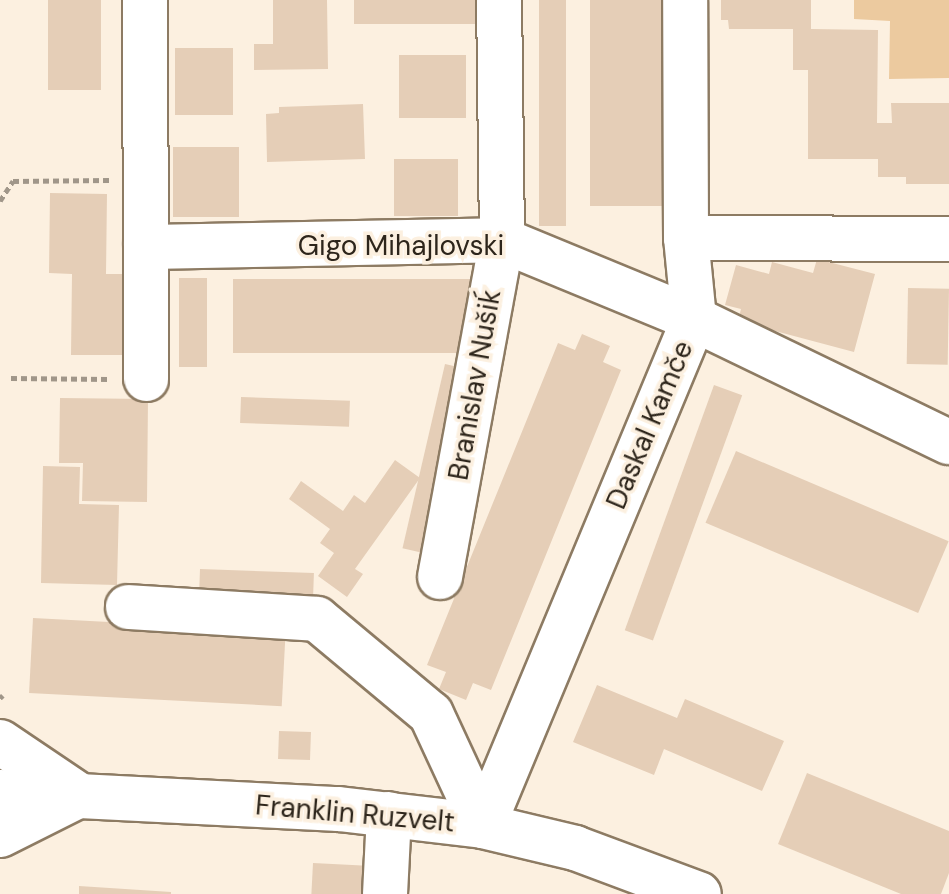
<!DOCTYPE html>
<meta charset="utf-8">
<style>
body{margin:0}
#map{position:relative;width:949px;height:894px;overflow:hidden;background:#fcf0e0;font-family:"DM Sans",sans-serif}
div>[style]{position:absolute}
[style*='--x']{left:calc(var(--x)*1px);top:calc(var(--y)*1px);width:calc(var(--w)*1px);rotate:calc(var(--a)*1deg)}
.green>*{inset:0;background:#ecca9f}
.building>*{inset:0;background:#e5ceb7;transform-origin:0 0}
.path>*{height:5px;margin-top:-2.5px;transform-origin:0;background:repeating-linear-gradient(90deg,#a09689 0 6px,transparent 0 10px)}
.roads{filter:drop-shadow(2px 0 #8d7b63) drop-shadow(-2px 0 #8d7b63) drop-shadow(0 2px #8d7b63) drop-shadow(0 -2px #8d7b63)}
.minor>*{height:44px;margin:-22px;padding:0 22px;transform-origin:22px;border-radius:22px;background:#fff}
span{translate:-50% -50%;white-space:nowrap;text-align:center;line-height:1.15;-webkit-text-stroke:7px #fcf0e0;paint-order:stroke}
.street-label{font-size:28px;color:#2d251b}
</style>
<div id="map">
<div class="green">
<div style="clip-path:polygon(854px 0,949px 0,949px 78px,889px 79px,890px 21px,854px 19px)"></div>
</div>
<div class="building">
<div style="left:48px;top:0;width:53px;height:90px"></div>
<div style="clip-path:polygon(273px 0,327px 0,328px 69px,254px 70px,254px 44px,273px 44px)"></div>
<div style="left:354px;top:0;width:126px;height:24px"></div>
<div style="left:539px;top:0;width:27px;height:226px"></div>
<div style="left:590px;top:0;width:72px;height:206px"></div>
<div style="clip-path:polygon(721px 0,811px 0,811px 29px,878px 30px,877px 123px,892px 123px,891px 103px,949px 103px,949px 184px,906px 184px,906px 177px,878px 177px,878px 159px,808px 159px,808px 70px,793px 70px,793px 29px,729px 29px,728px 20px,721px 20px)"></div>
<div style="left:175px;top:48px;width:58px;height:67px"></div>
<div style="left:399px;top:55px;width:67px;height:63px"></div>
<div style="clip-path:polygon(363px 104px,365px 159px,267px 162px,266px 114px,279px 113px,279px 107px)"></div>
<div style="left:173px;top:147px;width:66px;height:70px"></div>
<div style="left:394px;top:159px;width:64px;height:57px"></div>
<div style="clip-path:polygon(50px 193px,107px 194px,106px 274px,125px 274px,124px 355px,71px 355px,72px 274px,49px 273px)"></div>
<div style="clip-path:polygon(817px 259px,875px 274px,854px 352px,738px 321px,741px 309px,725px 305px,736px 265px,769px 274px,772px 262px,813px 273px)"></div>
<div style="left:179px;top:278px;width:28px;height:89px"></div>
<div style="left:233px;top:279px;width:245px;height:74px"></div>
<div style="left:908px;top:288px;width:41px;height:76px;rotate:1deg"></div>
<div style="clip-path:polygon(582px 334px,610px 346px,603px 362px,621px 370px,491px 690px,473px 683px,466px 700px,439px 689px,446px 672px,427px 665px,558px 343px,575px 350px)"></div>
<div style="left:445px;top:364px;width:28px;height:189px;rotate:13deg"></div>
<div style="left:714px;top:385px;width:30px;height:261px;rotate:20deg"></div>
<div style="left:241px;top:397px;width:109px;height:26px;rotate:2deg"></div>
<div style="clip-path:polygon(60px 398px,148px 399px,147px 502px,82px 501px,83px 463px,59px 463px)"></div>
<div style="left:736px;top:451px;width:231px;height:78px;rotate:23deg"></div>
<div style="clip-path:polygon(395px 460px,420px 478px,355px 569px,363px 574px,347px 597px,318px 576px,334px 553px,320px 543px,330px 529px,289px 499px,301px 481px,343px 511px,354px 495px,365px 503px)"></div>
<div style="clip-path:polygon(43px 466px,80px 467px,79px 504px,119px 505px,117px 585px,41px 583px)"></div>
<div style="left:200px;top:569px;width:114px;height:26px;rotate:2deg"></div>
<div style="left:33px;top:618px;width:253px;height:75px;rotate:3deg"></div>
<div style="clip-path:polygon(597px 685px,677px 718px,685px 699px,784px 741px,762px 791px,664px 749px,654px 775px,573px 742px)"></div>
<div style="left:279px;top:731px;width:32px;height:28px;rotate:2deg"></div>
<div style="clip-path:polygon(807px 773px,949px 831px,949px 873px,941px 894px,901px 894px,778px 844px)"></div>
<div style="left:313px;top:863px;width:54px;height:31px;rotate:3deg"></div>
<div style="clip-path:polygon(79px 886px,171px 892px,171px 894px,79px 894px)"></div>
</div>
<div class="path">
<div style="--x:0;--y:201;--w:24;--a:-57"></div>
<div style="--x:13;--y:181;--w:96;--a:-0.6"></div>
<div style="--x:11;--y:378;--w:98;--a:0.6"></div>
<div style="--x:0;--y:698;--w:4;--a:-45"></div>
</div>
<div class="roads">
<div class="minor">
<div style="--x:145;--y:0;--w:379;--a:89.8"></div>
<div style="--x:686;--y:238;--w:263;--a:0.2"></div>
<div style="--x:146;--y:247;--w:356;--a:-1.1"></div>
<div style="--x:502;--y:240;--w:208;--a:22.4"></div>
<div style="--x:694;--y:319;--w:283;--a:25.8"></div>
<div style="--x:440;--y:577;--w:343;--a:-79.6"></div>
<div style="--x:502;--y:240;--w:240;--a:-90.7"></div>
<div style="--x:128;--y:607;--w:189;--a:3.6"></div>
<div style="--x:317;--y:619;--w:148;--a:39.8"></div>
<div style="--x:431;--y:714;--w:123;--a:65.1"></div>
<div style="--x:0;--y:742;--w:93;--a:34"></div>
<div style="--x:0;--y:792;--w:339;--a:2.9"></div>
<div style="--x:339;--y:809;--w:145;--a:6.7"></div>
<div style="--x:483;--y:826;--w:95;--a:13.4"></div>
<div style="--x:575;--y:848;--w:132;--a:20.4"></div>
<div style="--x:483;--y:826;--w:549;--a:-67.4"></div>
<div style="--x:694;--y:319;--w:81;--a:-95.6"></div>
<div style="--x:686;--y:238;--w:238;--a:-90.2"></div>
<div style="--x:0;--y:835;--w:83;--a:-26.6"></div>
<div style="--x:385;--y:894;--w:80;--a:-87.1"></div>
</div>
</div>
<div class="street-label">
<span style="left:401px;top:246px">Gigo Mihajlovski</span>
<span style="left:475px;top:385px;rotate:-80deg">Branislav Nušiḱ</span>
<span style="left:650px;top:425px;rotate:-67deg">Daskal Kamče</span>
<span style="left:355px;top:814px;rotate:5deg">Franklin Ruzvelt</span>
</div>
</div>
